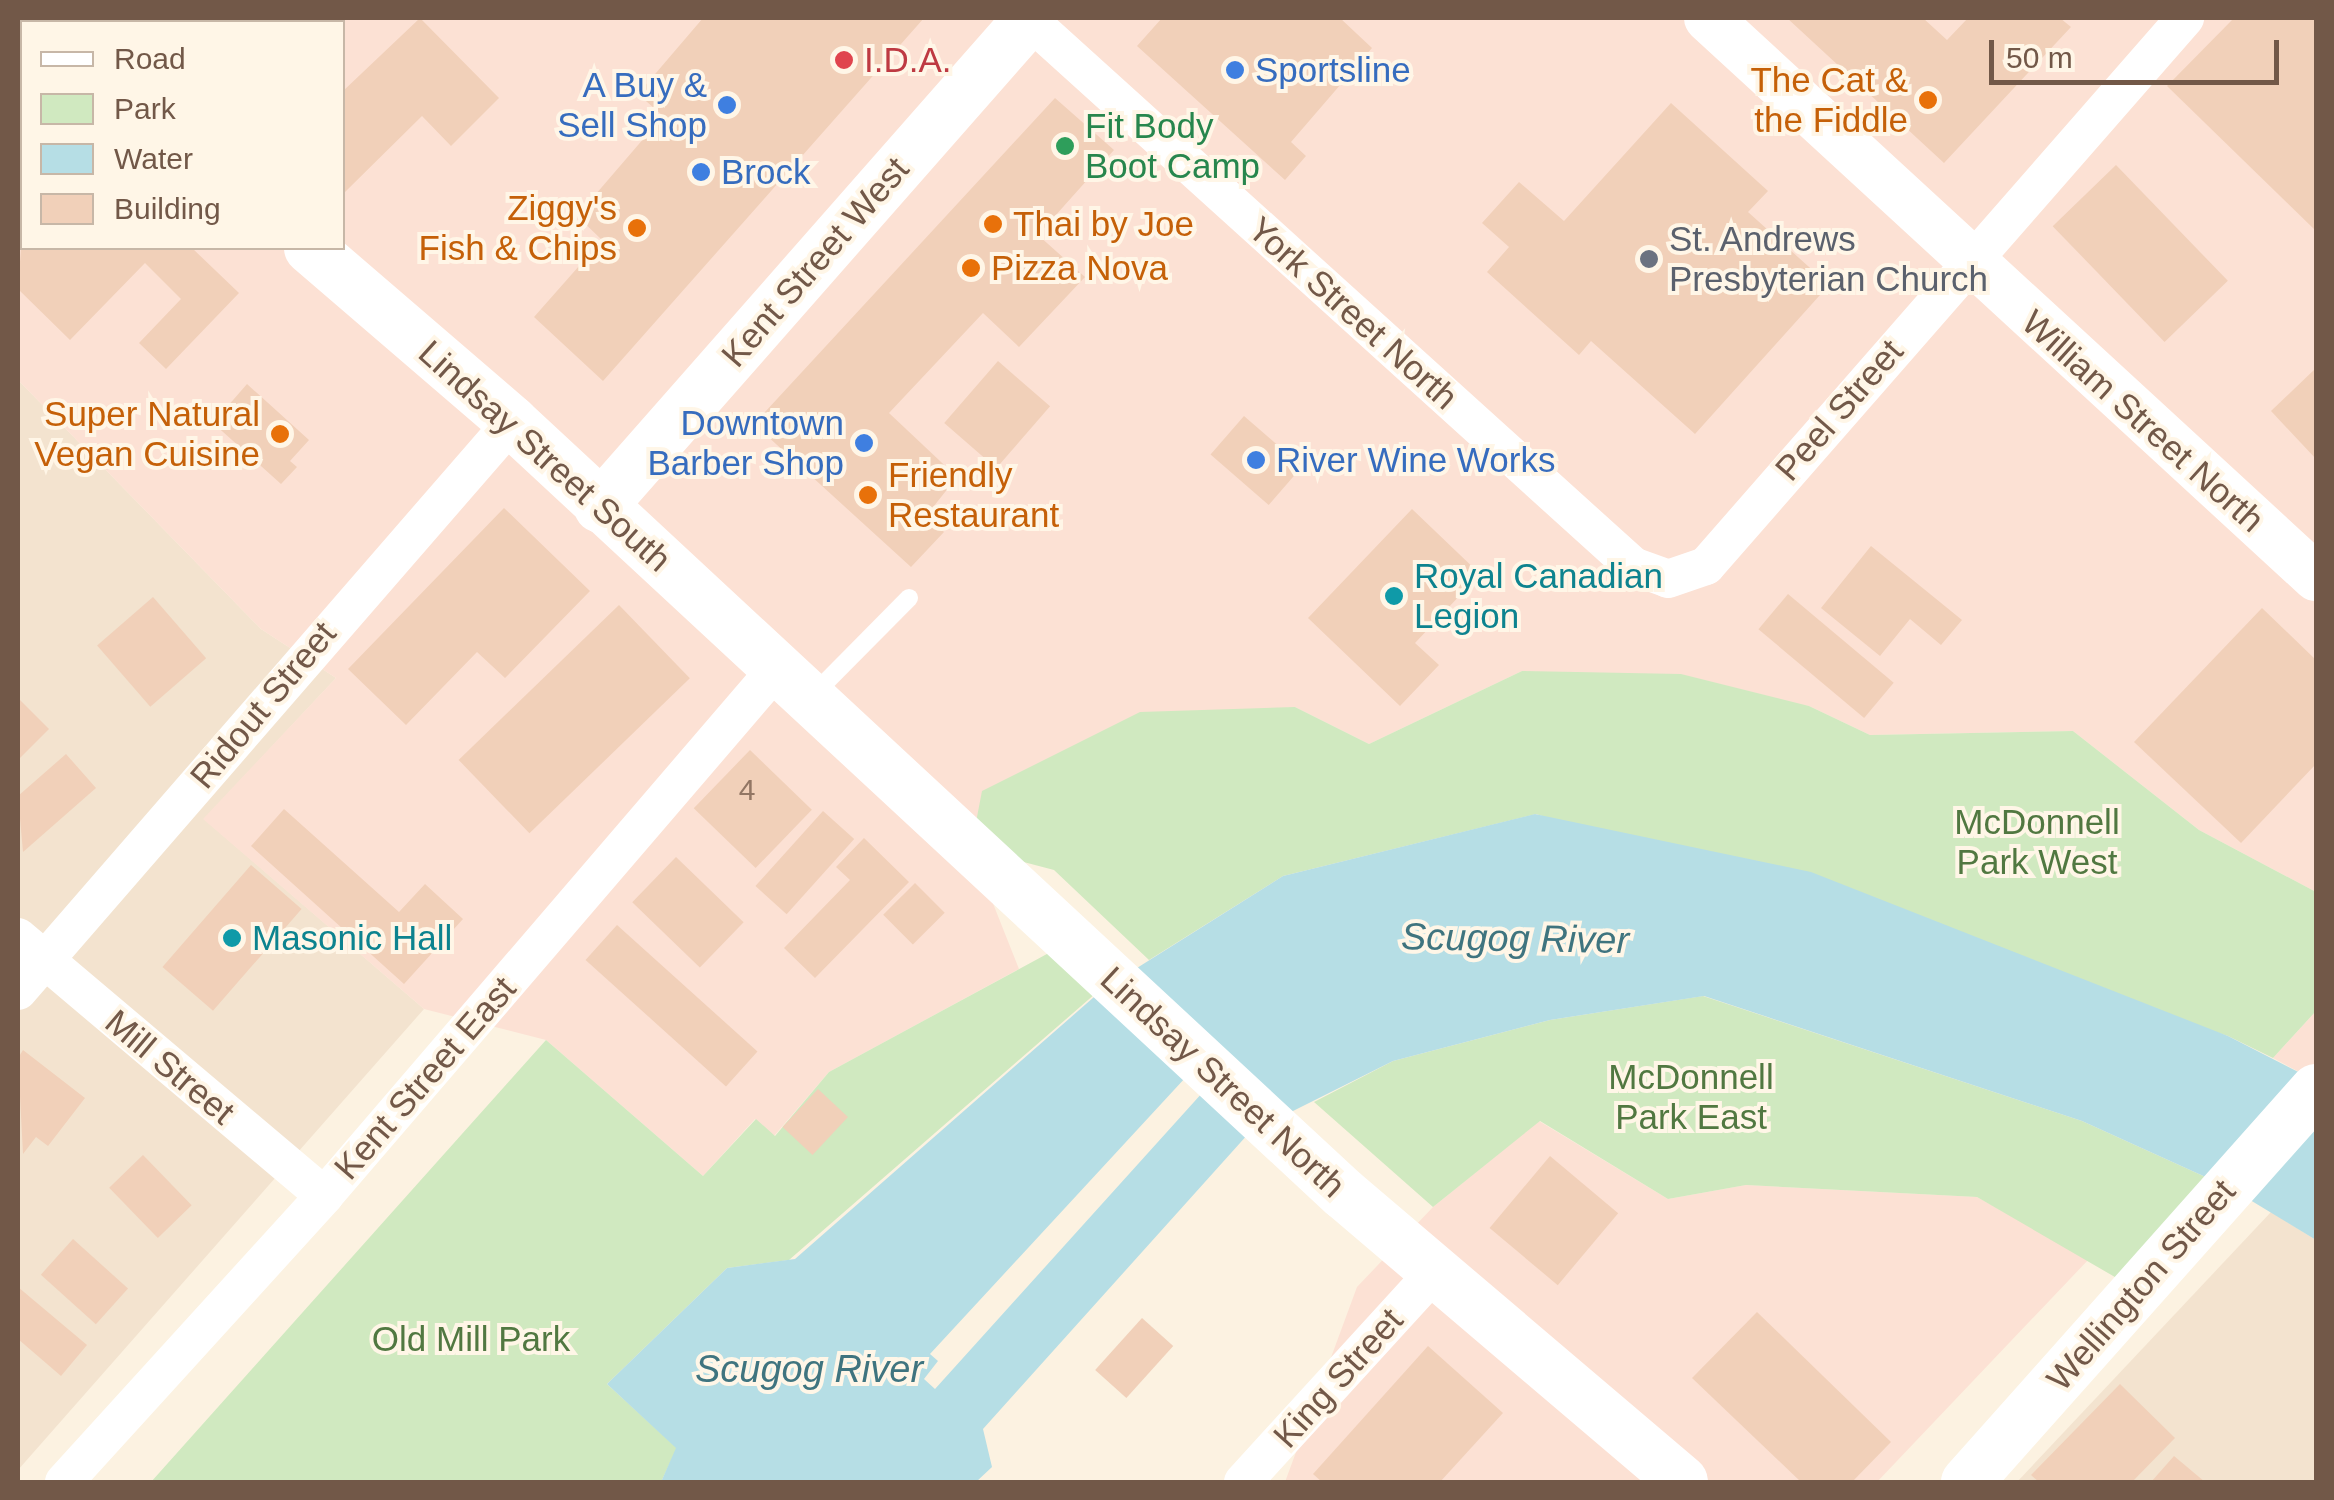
<!DOCTYPE html>
<style>
body{margin:0}
#map{position:relative;width:2334px;height:1500px;overflow:hidden;background:#fcf2e1;font-family:Arial,sans-serif}
div>[style]{position:absolute}
[style*='--x']{left:calc(var(--x)*1px);top:calc(var(--y)*1px);width:calc(var(--w)*1px);rotate:calc(var(--a)*1deg)}
.residential>*{inset:0;background:#f3e3cf}
.commercial>*{inset:0;background:#fce1d4}
.green>*{inset:0;background:#d0e9c0}
.water>*{inset:0;background:#b6dee5}
.building>*{inset:0;background:#f1d0b9;transform-origin:0 0}
.service>*{height:18px;margin:-9px;padding:0 9px;transform-origin:9px;border-radius:9px;background:#fff}
.minor>*{height:38px;margin:-19px;padding:0 19px;transform-origin:19px;border-radius:19px;background:#fff}
.tertiary>*{height:48px;margin:-24px;padding:0 24px;transform-origin:24px;border-radius:24px;background:#fff}
.secondary>*{height:52px;margin:-26px;padding:0 26px;transform-origin:26px;border-radius:26px;background:#fff}
.dots>*{width:28px;height:28px;translate:-50% -50%;box-sizing:border-box;border:5px solid #fff6e7;border-radius:50%}
span{translate:-50% -50%;white-space:nowrap;text-align:center;line-height:1.15;-webkit-text-stroke:8px #fff6e7;paint-order:stroke}
.number-label{font-size:30px;color:#927664}
.number-label span{-webkit-text-stroke-width:0}
.health-label{font-size:35px;color:#be3a42}
.left{translate:0 -50%;text-align:left}
.shop-label{font-size:35px;color:#366cbe}
.right{translate:-100% -50%;text-align:right}
.food-label{font-size:35px;color:#c56008}
.leisure-label{font-size:35px;color:#27864d}
.worship-label{font-size:35px;color:#5b616d}
.street-label{font-size:35px;color:#725848}
.culture-label{font-size:35px;color:#0d838f}
.park-label{font-size:35px;color:#517841}
.water-label{font-size:38px;color:#3f747f;font-style:italic}
.frame{position:absolute;inset:0;border:20px solid #725848;pointer-events:none}
.legend{position:absolute;left:20px;top:20px;width:325px;height:230px;box-sizing:border-box;background:#fff6e7;border:2px solid #c7b7a7;margin:0;padding:12px 18px;list-style:none;font-size:30px;color:#725848}
.legend li{display:flex;align-items:center;gap:20px;height:50px}
.legend b{width:50px;border:2px solid #c7b7a7}
.scale{position:absolute;left:1989px;top:40px;width:290px;height:45px;box-sizing:border-box;border:5px solid #725848;border-top:0;padding-left:12px;font-size:30px;line-height:35px;white-space:nowrap;color:#725848;-webkit-text-stroke:8px #fff6e7;paint-order:stroke}
</style>
<div id="map">
<div class="residential">
<div style="clip-path:polygon(18px 380px,261px 629px,336px 678px,204px 819px,424px 1009px,18px 1470px)"></div>
<div style="clip-path:polygon(2271px 1212px,2316px 1240px,2316px 1482px,2017px 1482px)"></div>
</div>
<div class="commercial">
<div style="clip-path:polygon(evenodd,18px 18px,2316px 18px,2316px 892px,2199px 830px,2073px 731px,1870px 735px,1809px 706px,1522px 671px,1369px 744px,1295px 707px,971px 848px,1019px 969px,829px 1072px,774px 1136px,755px 1119px,703px 1176px,546px 1040px,424px 1009px,203px 819px,336px 678px,261px 629px,18px 380px,18px 18px,22px 22px,342px 22px,342px 248px,22px 248px,22px 22px)"></div>
<div style="clip-path:polygon(2316px 1011px,2316px 1081px,2273px 1058px)"></div>
<div style="clip-path:polygon(1539px 1121px,1668px 1199px,1746px 1185px,1977px 1197px,2089px 1259px,1877px 1482px,1285px 1482px,1357px 1287px,1433px 1207px)"></div>
</div>
<div class="green">
<div style="clip-path:polygon(1522px 671px,1681px 674px,1809px 706px,1870px 735px,2073px 731px,2199px 830px,2316px 892px,2316px 1011px,2273px 1058px,2228px 1036px,1536px 814px,1283px 876px,1149px 960px,1054px 870px,971px 848px,982px 791px,1140px 712px,1295px 707px,1369px 744px)"></div>
<div style="clip-path:polygon(1069px 942px,1111px 980px,789px 1260px,727px 1268px,607px 1384px,677px 1448px,661px 1482px,151px 1482px,546px 1040px,703px 1176px,756px 1119px,775px 1136px,829px 1072px)"></div>
<div style="clip-path:polygon(1703px 996px,2082px 1121px,2232px 1189px,2139px 1291px,1977px 1197px,1746px 1185px,1668px 1199px,1540px 1121px,1433px 1207px,1314px 1102px,1393px 1061px,1550px 1020px)"></div>
</div>
<div class="water">
<div style="clip-path:polygon(evenodd,1535px 814px,1811px 872px,2228px 1036px,2316px 1081px,2316px 1240px,2232px 1189px,2082px 1121px,1704px 996px,1550px 1020px,1393px 1061px,1249px 1133px,983px 1429px,992px 1467px,976px 1482px,661px 1482px,676px 1448px,607px 1384px,727px 1268px,795px 1259px,1102px 990px,1283px 876px,1535px 814px,1186px 1077px,1203px 1092px,935px 1389px,924px 1379px,938px 1361px,930px 1354px,1186px 1077px)"></div>
</div>
<div class="building">
<div style="clip-path:polygon(420px 18px,499px 98px,451px 146px,422px 116px,345px 192px,342px 92px)"></div>
<div style="clip-path:polygon(703px 18px,924px 18px,603px 381px,534px 317px,602px 240px,577px 216px,663px 116px,638px 94px)"></div>
<div style="clip-path:polygon(1162px 18px,1340px 18px,1372px 48px,1291px 142px,1306px 156px,1285px 180px,1137px 46px)"></div>
<div style="clip-path:polygon(1787px 18px,1923px 18px,1947px 40px,1968px 18px,2060px 18px,2071px 27px,1944px 163px)"></div>
<div style="clip-path:polygon(2234px 18px,2316px 18px,2316px 231px,2167px 86px)"></div>
<div style="clip-path:polygon(1055px 98px,1114px 150px,1038px 235px,1085px 277px,1019px 347px,983px 313px,889px 413px,957px 477px,926px 516px,944px 532px,911px 567px,754px 424px)"></div>
<div style="clip-path:polygon(1671px 103px,1768px 191px,1748px 212px,1829px 285px,1695px 434px,1591px 341px,1579px 355px,1487px 272px,1509px 247px,1482px 223px,1519px 182px,1564px 221px)"></div>
<div style="left:22px;top:110px;width:87px;height:6px;rotate:90deg"></div>
<div style="left:2116px;top:165px;width:161px;height:88px;rotate:46deg"></div>
<div style="clip-path:polygon(22px 235px,22px 248px,192px 248px,239px 293px,166px 369px,139px 343px,181px 299px,145px 263px,70px 340px,18px 289px)"></div>
<div style="left:998px;top:361px;width:69px;height:82px;rotate:41deg"></div>
<div style="clip-path:polygon(2316px 368px,2316px 459px,2271px 411px)"></div>
<div style="clip-path:polygon(247px 384px,309px 440px,290px 461px,297px 467px,281px 484px,213px 423px)"></div>
<div style="left:1244px;top:416px;width:77px;height:51px;rotate:41deg"></div>
<div style="clip-path:polygon(504px 508px,590px 591px,505px 678px,477px 652px,406px 725px,348px 669px)"></div>
<div style="clip-path:polygon(1412px 509px,1480px 574px,1415px 643px,1439px 665px,1400px 706px,1308px 618px)"></div>
<div style="clip-path:polygon(1871px 546px,1962px 620px,1941px 645px,1910px 619px,1880px 656px,1821px 608px)"></div>
<div style="left:1788px;top:594px;width:138px;height:46px;rotate:40deg"></div>
<div style="left:153px;top:597px;width:81px;height:74px;rotate:49deg"></div>
<div style="left:619px;top:605px;width:102px;height:223px;rotate:46deg"></div>
<div style="clip-path:polygon(2262px 608px,2316px 660px,2316px 764px,2241px 843px,2134px 742px)"></div>
<div style="clip-path:polygon(18px 698px,49px 729px,18px 760px)"></div>
<div style="left:750px;top:750px;width:86px;height:81px;rotate:44deg"></div>
<div style="clip-path:polygon(66px 754px,96px 788px,23px 852px,18px 796px)"></div>
<div style="clip-path:polygon(284px 809px,399px 912px,425px 884px,463px 919px,404px 984px,251px 846px)"></div>
<div style="left:823px;top:811px;width:42px;height:101px;rotate:42deg"></div>
<div style="clip-path:polygon(864px 838px,909px 882px,815px 978px,784px 948px,850px 880px,836px 867px)"></div>
<div style="left:676px;top:857px;width:94px;height:63px;rotate:44deg"></div>
<div style="left:251px;top:865px;width:67px;height:135px;rotate:41deg"></div>
<div style="left:915px;top:883px;width:42px;height:45px;rotate:45deg"></div>
<div style="left:617px;top:925px;width:189px;height:47px;rotate:42deg"></div>
<div style="clip-path:polygon(23px 1050px,85px 1098px,48px 1146px,36px 1137px,23px 1154px,18px 1058px)"></div>
<div style="left:818px;top:1089px;width:41px;height:52px;rotate:43deg"></div>
<div style="left:143px;top:1155px;width:70px;height:47px;rotate:46deg"></div>
<div style="left:1550px;top:1156px;width:89px;height:94px;rotate:40deg"></div>
<div style="left:73px;top:1239px;width:74px;height:48px;rotate:42deg"></div>
<div style="clip-path:polygon(18px 1287px,87px 1345px,61px 1376px,18px 1339px)"></div>
<div style="clip-path:polygon(1757px 1312px,1891px 1442px,1852px 1482px,1801px 1482px,1692px 1378px)"></div>
<div style="left:1142px;top:1318px;width:42px;height:70px;rotate:42deg"></div>
<div style="clip-path:polygon(1428px 1346px,1503px 1413px,1440px 1482px,1322px 1482px,1313px 1474px)"></div>
<div style="clip-path:polygon(2120px 1384px,2175px 1438px,2132px 1482px,2039px 1482px,2031px 1475px)"></div>
<div style="clip-path:polygon(2174px 1456px,2205px 1482px,2151px 1482px)"></div>
</div>
<div class="service">
<div style="--x:812;--y:696;--w:138;--a:-45.3"></div>
</div>
<div class="minor">
<div style="--x:1027;--y:18;--w:817;--a:42.12"></div>
<div style="--x:1633;--y:566;--w:37;--a:20"></div>
<div style="--x:1668;--y:579;--w:40;--a:-18.9"></div>
<div style="--x:1706;--y:566;--w:728;--a:-48.84"></div>
<div style="--x:18;--y:937;--w:401;--a:40.2"></div>
<div style="--x:18;--y:991;--w:754;--a:-49.04"></div>
<div style="--x:64;--y:1482;--w:387;--a:-47.7"></div>
<div style="--x:324;--y:1196;--w:697;--a:-49.36"></div>
<div style="--x:1243;--y:1482;--w:283;--a:-47.6"></div>
</div>
<div class="tertiary">
<div style="--x:1708;--y:18;--w:826;--a:42.6"></div>
</div>
<div class="secondary">
<div style="--x:42;--y:18;--w:7;--a:34"></div>
<div style="--x:310;--y:248;--w:267;--a:40.7"></div>
<div style="--x:512;--y:422;--w:1134;--a:42.86"></div>
<div style="--x:1343;--y:1193;--w:445;--a:40.4"></div>
<div style="--x:600;--y:507;--w:651;--a:-48.67"></div>
<div style="--x:1967;--y:1482;--w:525;--a:-48.32"></div>
</div>
<div class="dots">
<div style="left:844px;top:60px;background:#e0444e"></div>
<div style="left:1235px;top:70px;background:#3f7fe0"></div>
<div style="left:1928px;top:100px;background:#e8710a"></div>
<div style="left:727px;top:105px;background:#3f7fe0"></div>
<div style="left:1065px;top:146px;background:#2e9e5b"></div>
<div style="left:701px;top:172px;background:#3f7fe0"></div>
<div style="left:993px;top:224px;background:#e8710a"></div>
<div style="left:637px;top:228px;background:#e8710a"></div>
<div style="left:1649px;top:259px;background:#6b7280"></div>
<div style="left:971px;top:268px;background:#e8710a"></div>
<div style="left:280px;top:434px;background:#e8710a"></div>
<div style="left:864px;top:443px;background:#3f7fe0"></div>
<div style="left:1256px;top:460px;background:#3f7fe0"></div>
<div style="left:868px;top:495px;background:#e8710a"></div>
<div style="left:1394px;top:596px;background:#0f9aa8"></div>
<div style="left:232px;top:938px;background:#0f9aa8"></div>
</div>
<div class="number-label">
<span style="left:747px;top:790px">4</span>
</div>
<div class="health-label">
<span class="left" style="left:864px;top:60px">I.D.A.</span>
</div>
<div class="shop-label">
<span class="left" style="left:1255px;top:70px">Sportsline</span>
<span class="right" style="left:707px;top:105px">A Buy &amp;<br>Sell Shop</span>
<span class="left" style="left:721px;top:172px">Brock</span>
<span class="right" style="left:844px;top:443px">Downtown<br>Barber Shop</span>
<span class="left" style="left:1276px;top:460px">River Wine Works</span>
</div>
<div class="food-label">
<span class="right" style="left:1908px;top:100px">The Cat &amp;<br>the Fiddle</span>
<span class="right" style="left:617px;top:228px">Ziggy's<br>Fish &amp; Chips</span>
<span class="left" style="left:1013px;top:224px">Thai by Joe</span>
<span class="left" style="left:991px;top:268px">Pizza Nova</span>
<span class="right" style="left:260px;top:434px">Super Natural<br>Vegan Cuisine</span>
<span class="left" style="left:888px;top:495px">Friendly<br>Restaurant</span>
</div>
<div class="leisure-label">
<span class="left" style="left:1085px;top:146px">Fit Body<br>Boot Camp</span>
</div>
<div class="worship-label">
<span class="left" style="left:1669px;top:259px">St. Andrews<br>Presbyterian Church</span>
</div>
<div class="street-label">
<span style="left:815px;top:262px;rotate:-49deg">Kent Street West</span>
<span style="left:1353px;top:313px;rotate:42deg">York Street North</span>
<span style="left:1839px;top:410px;rotate:-49deg">Peel Street</span>
<span style="left:2143px;top:421px;rotate:42deg">William Street North</span>
<span style="left:545px;top:456px;rotate:42deg">Lindsay Street South</span>
<span style="left:263px;top:705px;rotate:-50deg">Ridout Street</span>
<span style="left:170px;top:1067px;rotate:40deg">Mill Street</span>
<span style="left:425px;top:1078px;rotate:-49deg">Kent Street East</span>
<span style="left:1223px;top:1082px;rotate:43deg">Lindsay Street North</span>
<span style="left:2141px;top:1285px;rotate:-49deg">Wellington Street</span>
<span style="left:1338px;top:1378px;rotate:-48deg">King Street</span>
</div>
<div class="culture-label">
<span class="left" style="left:1414px;top:596px">Royal Canadian<br>Legion</span>
<span class="left" style="left:252px;top:938px">Masonic Hall</span>
</div>
<div class="park-label">
<span style="left:2037px;top:842px">McDonnell<br>Park West</span>
<span style="left:1691px;top:1097px">McDonnell<br>Park East</span>
<span style="left:471px;top:1339px">Old Mill Park</span>
</div>
<div class="water-label">
<span style="left:1515px;top:939px;rotate:1deg">Scugog River</span>
<span style="left:809px;top:1370px">Scugog River</span>
</div>
<div class="frame"></div>
<ul class="legend">
<li><b style="height:12px;background:#fff"></b>Road</li>
<li><b style="height:28px;background:#d0e9c0"></b>Park</li>
<li><b style="height:28px;background:#b6dee5"></b>Water</li>
<li><b style="height:28px;background:#f1d0b9"></b>Building</li>
</ul>
<div class="scale">50 m</div>
</div>
